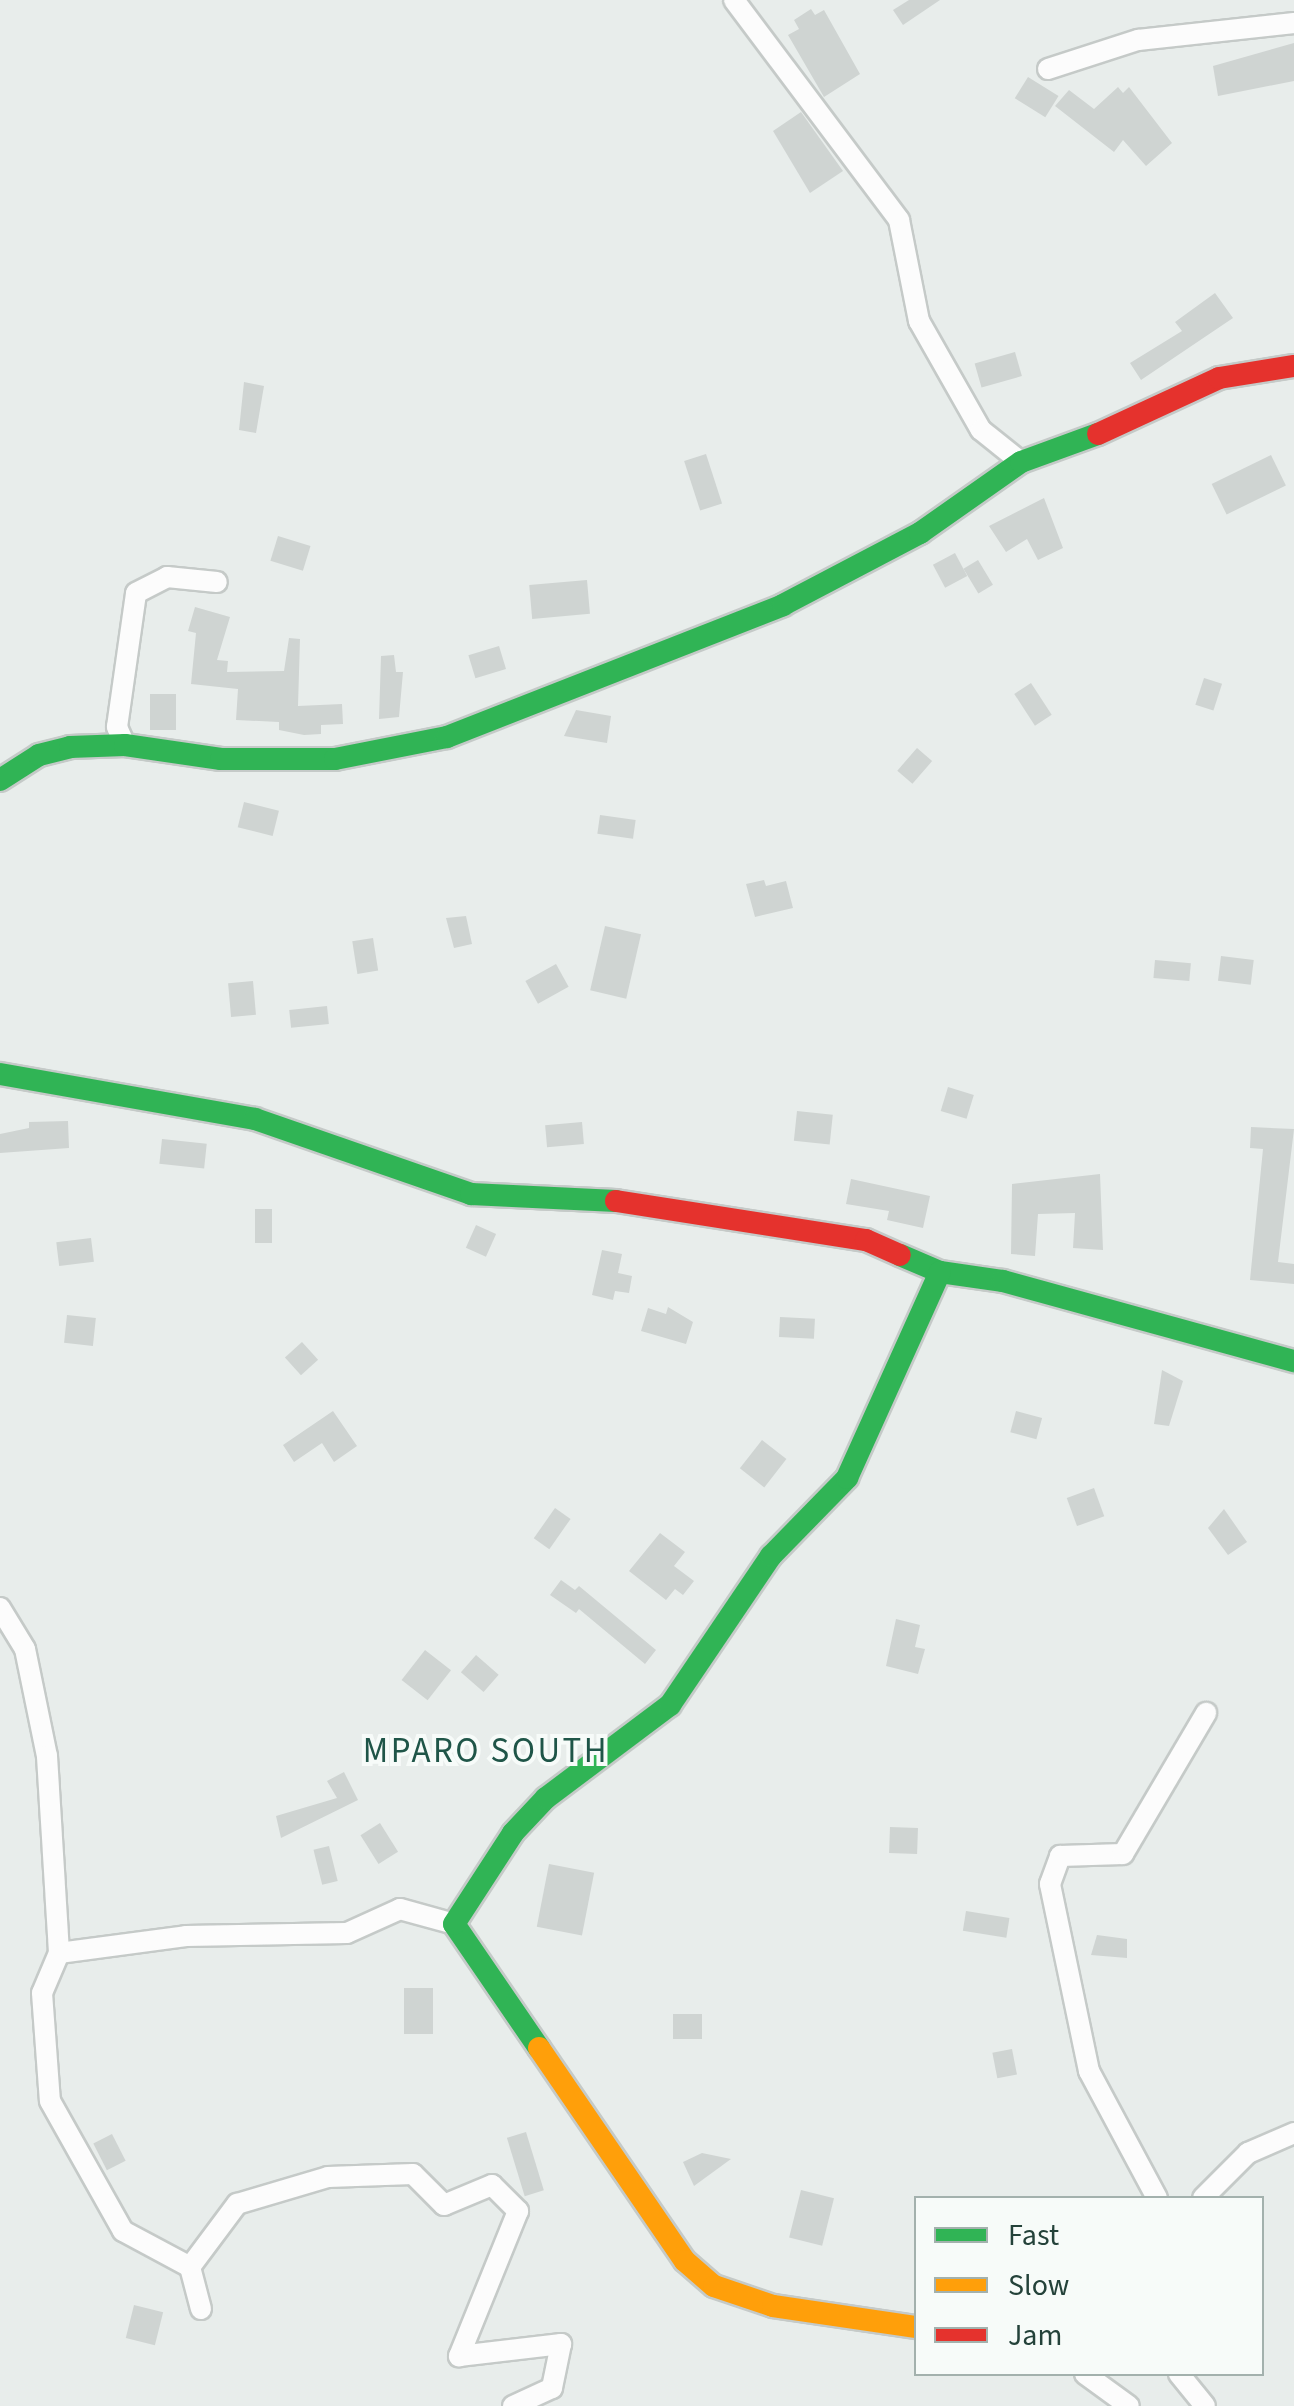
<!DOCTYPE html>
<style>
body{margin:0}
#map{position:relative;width:1294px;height:2406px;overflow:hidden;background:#e8edeb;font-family:"Source Sans 3",sans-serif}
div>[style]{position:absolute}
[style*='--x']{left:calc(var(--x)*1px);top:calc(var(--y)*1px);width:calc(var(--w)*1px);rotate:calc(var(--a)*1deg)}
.building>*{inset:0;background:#cfd4d2;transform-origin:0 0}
.roads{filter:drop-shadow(2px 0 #c5cac8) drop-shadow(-2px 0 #c5cac8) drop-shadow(0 2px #c5cac8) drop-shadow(0 -2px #c5cac8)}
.street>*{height:20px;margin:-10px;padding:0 10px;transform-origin:10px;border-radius:10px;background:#fcfcfc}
.fast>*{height:22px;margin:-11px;padding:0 11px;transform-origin:11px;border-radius:11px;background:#30b455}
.slow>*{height:22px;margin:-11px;padding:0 11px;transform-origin:11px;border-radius:11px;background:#ff9f0a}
.jam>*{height:22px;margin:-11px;padding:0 11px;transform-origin:11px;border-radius:11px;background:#e5322d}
span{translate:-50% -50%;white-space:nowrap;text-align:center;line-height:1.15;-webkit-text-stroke:8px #f7fbf9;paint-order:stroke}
.quarter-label{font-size:35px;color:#1f5548;letter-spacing:2.5px}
.legend{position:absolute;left:914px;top:2196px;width:350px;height:180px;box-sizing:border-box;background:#f7fbf9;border:2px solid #a3b1ad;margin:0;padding:12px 18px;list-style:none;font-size:30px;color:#24423a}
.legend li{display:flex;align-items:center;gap:20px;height:50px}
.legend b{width:50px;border:2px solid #a3b1ad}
</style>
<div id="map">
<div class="building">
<div style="clip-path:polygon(909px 0,940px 0,903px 25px,893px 10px)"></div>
<div style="clip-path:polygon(811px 9px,815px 15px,824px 10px,860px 74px,824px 97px,788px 35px,799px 29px,794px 20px)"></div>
<div style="clip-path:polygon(1294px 43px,1294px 81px,1218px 96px,1213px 66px)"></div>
<div style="left:1028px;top:77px;width:36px;height:25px;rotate:32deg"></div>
<div style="clip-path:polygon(1118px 87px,1123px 93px,1129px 87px,1172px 143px,1146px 166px,1123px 140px,1114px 152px,1055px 106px,1069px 90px,1094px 109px)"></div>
<div style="clip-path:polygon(801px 112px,843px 171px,810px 193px,773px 131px)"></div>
<div style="clip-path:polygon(1215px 293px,1233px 318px,1141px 380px,1130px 363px,1182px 331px,1175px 322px)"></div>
<div style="left:1015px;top:352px;width:25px;height:42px;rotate:74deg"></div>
<div style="clip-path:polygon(244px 382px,264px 386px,256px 433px,239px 430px)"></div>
<div style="left:706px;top:454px;width:52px;height:23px;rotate:72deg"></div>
<div style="left:1271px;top:455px;width:34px;height:66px;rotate:64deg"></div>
<div style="clip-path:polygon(1044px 498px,1063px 548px,1038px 560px,1027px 539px,1006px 552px,989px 526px)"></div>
<div style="left:278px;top:536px;width:34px;height:26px;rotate:17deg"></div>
<div style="left:955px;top:553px;width:26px;height:25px;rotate:62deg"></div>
<div style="left:978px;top:560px;width:29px;height:17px;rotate:59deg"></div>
<div style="left:587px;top:580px;width:34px;height:58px;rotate:85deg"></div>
<div style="clip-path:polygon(195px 607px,230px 617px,217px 660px,228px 661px,227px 672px,284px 671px,289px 638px,300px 639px,298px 706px,342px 704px,343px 724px,321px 725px,321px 734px,304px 735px,279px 730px,279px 722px,236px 720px,238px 689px,191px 684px,196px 633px,188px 631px)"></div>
<div style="left:499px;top:646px;width:24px;height:32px;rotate:73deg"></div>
<div style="clip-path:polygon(394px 655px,396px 672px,403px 672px,399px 717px,379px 719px,381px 656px)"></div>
<div style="left:1204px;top:678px;width:19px;height:28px;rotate:18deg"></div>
<div style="left:1031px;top:683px;width:38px;height:20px;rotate:57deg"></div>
<div style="left:150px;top:694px;width:26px;height:36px"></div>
<div style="clip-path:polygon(576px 710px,611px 716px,607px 743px,564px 736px)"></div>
<div style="left:917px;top:748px;width:20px;height:30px;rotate:41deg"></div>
<div style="left:244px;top:802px;width:36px;height:26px;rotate:14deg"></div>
<div style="left:600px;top:815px;width:36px;height:19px;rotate:8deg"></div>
<div style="clip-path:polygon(764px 880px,766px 886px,786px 881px,793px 908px,755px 917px,746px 884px)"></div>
<div style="clip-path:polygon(466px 916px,472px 944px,454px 948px,446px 918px)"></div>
<div style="left:605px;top:926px;width:37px;height:66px;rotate:13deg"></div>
<div style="left:373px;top:938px;width:33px;height:21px;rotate:81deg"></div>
<div style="left:1221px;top:956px;width:33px;height:25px;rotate:7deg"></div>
<div style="left:1155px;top:960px;width:36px;height:18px;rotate:5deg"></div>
<div style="left:556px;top:964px;width:26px;height:35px;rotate:61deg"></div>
<div style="left:253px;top:981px;width:34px;height:25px;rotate:85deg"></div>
<div style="left:327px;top:1006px;width:18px;height:38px;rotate:84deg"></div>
<div style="left:948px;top:1087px;width:27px;height:25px;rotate:17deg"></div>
<div style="left:797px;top:1111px;width:36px;height:30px;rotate:6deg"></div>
<div style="clip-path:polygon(68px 1121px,69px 1148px,0 1153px,0 1134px,29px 1128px,29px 1122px)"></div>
<div style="left:582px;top:1122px;width:22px;height:37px;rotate:85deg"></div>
<div style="clip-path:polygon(1251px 1127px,1294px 1129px,1278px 1262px,1294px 1264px,1294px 1284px,1250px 1280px,1263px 1149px,1250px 1148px)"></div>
<div style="left:162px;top:1139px;width:45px;height:25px;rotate:6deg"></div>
<div style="clip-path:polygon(1100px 1174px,1103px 1250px,1073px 1248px,1075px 1213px,1038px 1214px,1035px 1256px,1011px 1254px,1012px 1184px)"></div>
<div style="clip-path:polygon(851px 1179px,930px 1196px,923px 1228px,887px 1220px,889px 1211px,846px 1204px)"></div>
<div style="left:255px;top:1209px;width:17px;height:34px"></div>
<div style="left:476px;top:1225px;width:22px;height:25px;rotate:24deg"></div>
<div style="left:91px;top:1238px;width:24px;height:35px;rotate:83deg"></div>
<div style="clip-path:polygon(602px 1250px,622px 1254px,618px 1273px,632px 1276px,629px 1293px,615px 1291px,613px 1300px,592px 1295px)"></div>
<div style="clip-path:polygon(668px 1307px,693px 1322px,686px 1344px,641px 1331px,648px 1308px,666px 1314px)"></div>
<div style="left:67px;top:1315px;width:29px;height:28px;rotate:6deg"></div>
<div style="left:780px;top:1317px;width:35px;height:20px;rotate:3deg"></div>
<div style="left:302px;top:1342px;width:24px;height:23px;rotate:48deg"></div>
<div style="clip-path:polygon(1162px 1370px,1183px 1381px,1169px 1426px,1154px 1424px)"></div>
<div style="clip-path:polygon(333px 1411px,357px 1446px,334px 1462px,322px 1443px,294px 1462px,283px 1445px)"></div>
<div style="left:1016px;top:1411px;width:27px;height:22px;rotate:15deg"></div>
<div style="left:762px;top:1440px;width:31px;height:36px;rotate:38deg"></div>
<div style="left:1094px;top:1488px;width:30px;height:29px;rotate:70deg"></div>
<div style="left:555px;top:1508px;width:19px;height:37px;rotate:35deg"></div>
<div style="clip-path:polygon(1224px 1509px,1247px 1542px,1228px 1555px,1208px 1528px)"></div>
<div style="clip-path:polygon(660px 1533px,685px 1552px,674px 1566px,694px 1581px,683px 1595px,675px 1589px,666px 1600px,629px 1571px)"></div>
<div style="clip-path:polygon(561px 1580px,575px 1590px,579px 1586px,656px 1650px,645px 1664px,579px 1609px,576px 1613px,550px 1595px)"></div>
<div style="clip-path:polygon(896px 1619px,920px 1625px,915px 1647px,925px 1649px,918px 1674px,886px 1666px)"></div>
<div style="left:425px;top:1650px;width:33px;height:38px;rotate:38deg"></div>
<div style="left:476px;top:1655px;width:30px;height:23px;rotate:41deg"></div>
<div style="clip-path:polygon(344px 1772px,358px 1800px,281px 1838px,276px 1816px,337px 1798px,327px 1781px)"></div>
<div style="left:380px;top:1823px;width:34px;height:23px;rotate:58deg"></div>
<div style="left:890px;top:1827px;width:28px;height:26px;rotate:2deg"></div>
<div style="left:329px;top:1846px;width:36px;height:16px;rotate:76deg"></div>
<div style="left:549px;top:1864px;width:46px;height:64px;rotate:11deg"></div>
<div style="left:966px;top:1911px;width:44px;height:20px;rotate:9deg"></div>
<div style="clip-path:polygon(1097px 1935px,1127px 1939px,1127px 1958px,1091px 1955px)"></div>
<div style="left:433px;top:1988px;width:46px;height:29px;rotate:90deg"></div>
<div style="left:673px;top:2014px;width:29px;height:25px"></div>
<div style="left:1012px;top:2049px;width:26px;height:20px;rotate:79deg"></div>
<div style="left:526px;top:2132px;width:61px;height:20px;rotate:73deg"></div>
<div style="left:112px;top:2134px;width:30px;height:21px;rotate:63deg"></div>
<div style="clip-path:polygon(702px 2153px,731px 2159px,694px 2186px,683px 2162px)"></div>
<div style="left:801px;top:2190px;width:34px;height:49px;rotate:14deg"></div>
<div style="left:134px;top:2305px;width:30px;height:34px;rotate:14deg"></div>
</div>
<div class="roads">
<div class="street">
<div style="--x:734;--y:0;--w:275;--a:53.1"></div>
<div style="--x:899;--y:220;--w:103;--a:78.8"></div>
<div style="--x:919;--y:321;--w:125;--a:60.4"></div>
<div style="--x:981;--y:430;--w:51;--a:38.7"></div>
<div style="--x:1048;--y:69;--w:95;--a:-17.9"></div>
<div style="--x:1138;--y:40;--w:157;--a:-6.2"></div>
<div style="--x:125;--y:745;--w:20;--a:-114"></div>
<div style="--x:117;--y:727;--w:135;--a:-81.9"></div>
<div style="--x:136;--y:593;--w:35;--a:-27"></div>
<div style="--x:167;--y:577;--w:50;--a:5.7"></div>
<div style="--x:0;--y:1608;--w:48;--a:58.6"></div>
<div style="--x:25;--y:1649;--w:109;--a:78.4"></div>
<div style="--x:47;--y:1756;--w:197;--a:86.5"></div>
<div style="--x:59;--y:1953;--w:128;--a:-7.6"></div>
<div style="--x:186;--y:1936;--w:161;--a:-1.1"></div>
<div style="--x:347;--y:1933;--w:58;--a:-24.4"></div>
<div style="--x:400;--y:1909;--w:56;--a:15.5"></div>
<div style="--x:59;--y:1953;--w:43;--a:113"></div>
<div style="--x:42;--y:1993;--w:108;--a:85.8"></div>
<div style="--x:50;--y:2101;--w:149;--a:60.7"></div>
<div style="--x:123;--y:2231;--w:76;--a:28.2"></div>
<div style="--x:1157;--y:2198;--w:144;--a:-118.2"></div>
<div style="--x:1089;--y:2071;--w:191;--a:-101.8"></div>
<div style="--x:1050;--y:1884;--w:30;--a:-70"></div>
<div style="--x:1060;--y:1856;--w:63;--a:-1.8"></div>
<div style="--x:1123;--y:1854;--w:164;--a:-59.5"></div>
<div style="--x:1203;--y:2198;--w:64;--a:-45"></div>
<div style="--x:1248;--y:2153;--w:50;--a:-23.5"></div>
<div style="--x:201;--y:2309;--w:43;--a:-104.7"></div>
<div style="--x:190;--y:2267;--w:79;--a:-53.3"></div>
<div style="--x:237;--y:2204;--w:95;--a:-16.5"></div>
<div style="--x:328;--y:2177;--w:85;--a:-2"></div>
<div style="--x:413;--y:2174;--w:44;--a:45"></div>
<div style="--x:444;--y:2205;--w:52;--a:-22.6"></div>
<div style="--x:492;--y:2185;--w:37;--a:45"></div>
<div style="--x:518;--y:2211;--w:157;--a:112.1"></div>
<div style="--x:459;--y:2356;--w:103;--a:-6.7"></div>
<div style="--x:561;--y:2344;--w:45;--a:101.6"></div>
<div style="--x:552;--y:2388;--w:43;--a:155.2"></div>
<div style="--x:1085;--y:2374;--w:54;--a:36"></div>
<div style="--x:1179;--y:2374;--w:41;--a:50.9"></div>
</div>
<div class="fast">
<div style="--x:0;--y:780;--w:46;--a:-32.7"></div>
<div style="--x:39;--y:755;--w:32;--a:-14"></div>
<div style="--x:70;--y:747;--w:55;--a:-2.1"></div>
<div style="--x:125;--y:745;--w:97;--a:8.3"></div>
<div style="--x:221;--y:759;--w:114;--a:0"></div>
<div style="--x:335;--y:759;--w:114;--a:-11.1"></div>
<div style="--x:447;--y:737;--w:361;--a:-21.4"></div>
<div style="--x:783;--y:605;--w:155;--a:-27.7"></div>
<div style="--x:920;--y:533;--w:123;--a:-35.1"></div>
<div style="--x:1021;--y:462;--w:82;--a:-20"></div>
<div style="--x:0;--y:1074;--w:259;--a:10"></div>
<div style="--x:255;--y:1119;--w:229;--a:19.1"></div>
<div style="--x:471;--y:1194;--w:145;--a:2.8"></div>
<div style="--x:900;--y:1255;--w:43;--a:23"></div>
<div style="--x:940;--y:1272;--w:64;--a:8.1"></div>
<div style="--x:1003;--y:1281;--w:302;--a:15.4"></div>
<div style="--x:539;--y:2048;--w:150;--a:-124.4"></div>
<div style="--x:454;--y:1924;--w:108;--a:-57"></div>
<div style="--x:513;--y:1833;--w:48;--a:-46.7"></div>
<div style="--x:546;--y:1798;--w:155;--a:-36.9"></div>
<div style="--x:670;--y:1705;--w:180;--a:-55.9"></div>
<div style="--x:771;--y:1556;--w:109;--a:-45.7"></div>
<div style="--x:847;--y:1478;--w:226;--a:-65.7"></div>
</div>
<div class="slow">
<div style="--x:539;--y:2048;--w:258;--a:55.6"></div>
<div style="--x:685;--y:2261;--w:38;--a:41"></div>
<div style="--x:714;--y:2286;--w:62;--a:18.7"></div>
<div style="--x:773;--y:2306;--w:145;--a:8.4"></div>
</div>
<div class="jam">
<div style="--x:1098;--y:434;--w:133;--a:-24.8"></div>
<div style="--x:1219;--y:378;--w:76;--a:-9.1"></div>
<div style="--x:616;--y:1201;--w:253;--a:8.9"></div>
<div style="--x:866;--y:1240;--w:37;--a:24"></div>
</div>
</div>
<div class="quarter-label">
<span style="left:486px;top:1751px">MPARO SOUTH</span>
</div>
<ul class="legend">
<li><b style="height:12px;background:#30b455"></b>Fast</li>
<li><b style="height:12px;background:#ff9f0a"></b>Slow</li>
<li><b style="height:12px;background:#e5322d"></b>Jam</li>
</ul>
</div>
